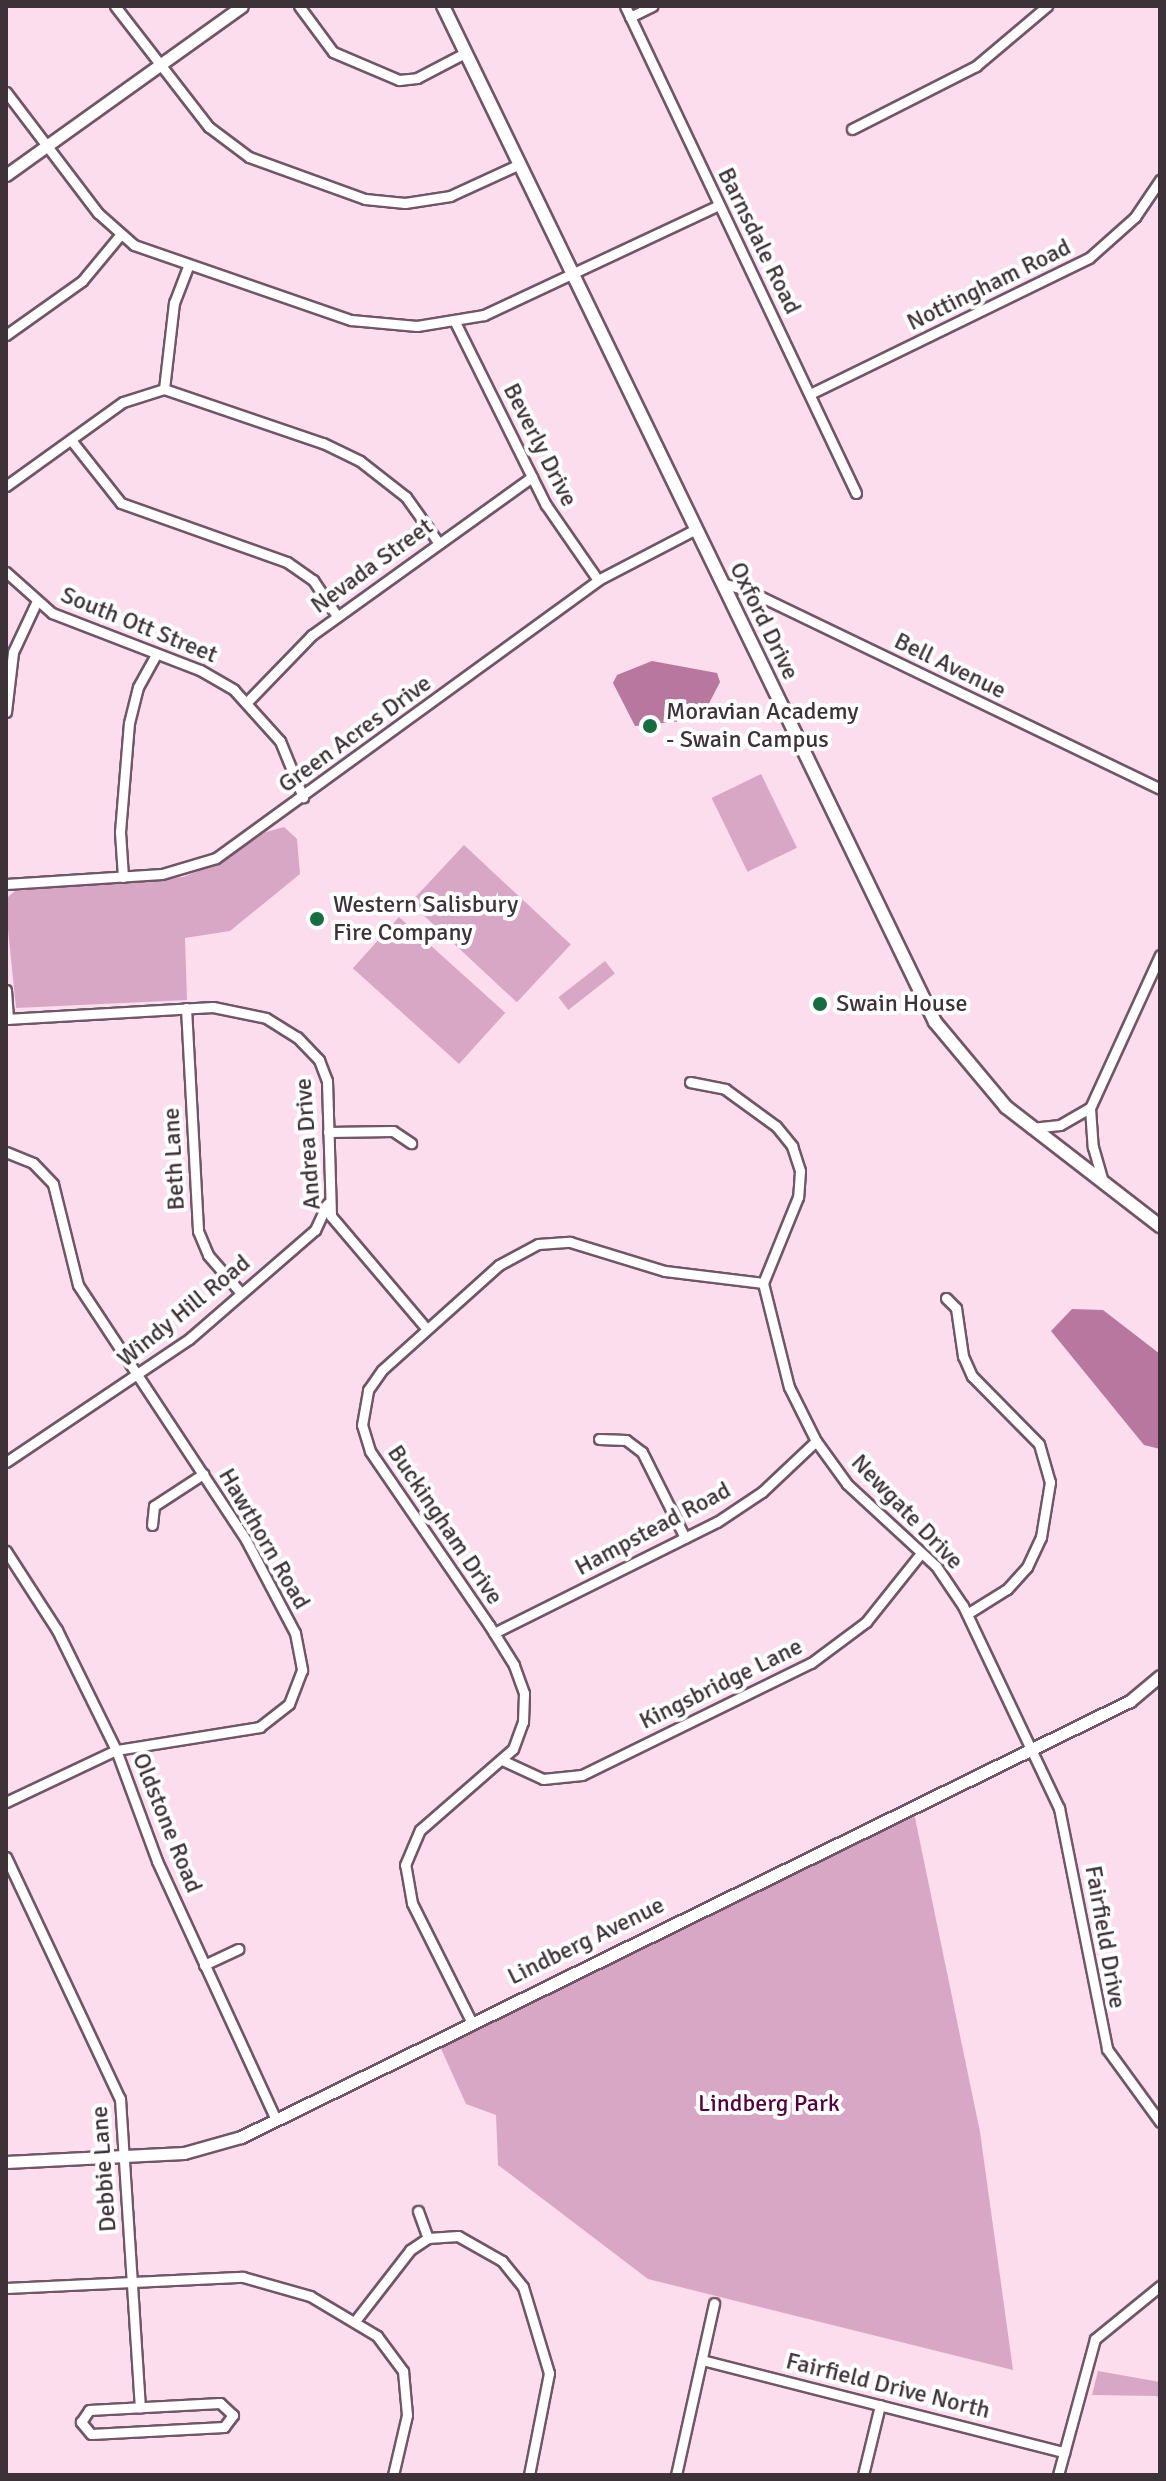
<!DOCTYPE html>
<style>
body{margin:0}
#map{position:relative;width:1166px;height:2481px;overflow:hidden;background:#fbddee;font-family:Signika,sans-serif}
div>[style]{position:absolute}
[style*='--x']{left:calc(var(--x)*1px);top:calc(var(--y)*1px);width:calc(var(--w)*1px);rotate:calc(var(--a)*1deg)}
.green>*{inset:0;background:#d8a7c5;transform-origin:0 0}
.water>*{inset:0;background:#b8779f}
.roads{filter:drop-shadow(2px 0 #705666) drop-shadow(-2px 0 #705666) drop-shadow(0 2px #705666) drop-shadow(0 -2px #705666)}
.minor>*{height:9px;margin:-4.5px;padding:0 4.5px;transform-origin:4.5px;border-radius:4.5px;background:#fff}
.tertiary>*{height:11px;margin:-5.5px;padding:0 5.5px;transform-origin:5.5px;border-radius:5.5px;background:#fff}
.secondary>*{height:12px;margin:-6px;padding:0 6px;transform-origin:6px;border-radius:6px;background:#fff}
.dots>*{width:22px;height:22px;translate:-50% -50%;box-sizing:border-box;border:4px solid #fff;border-radius:50%}
span{translate:-50% -50%;white-space:nowrap;text-align:center;line-height:1.15;-webkit-text-stroke:8px #fff;paint-order:stroke}
.street-label{font-size:24px;color:#3e3239}
.poi-label{font-size:24px;color:#3e3239}
.left{translate:0 -50%;text-align:left}
.park-label{font-size:24px;color:#54013f}
.frame{position:absolute;inset:0;border:8px solid #3e3239;pointer-events:none}
</style>
<div id="map">
<div class="green">
<div style="left:761px;top:774px;width:82px;height:55px;rotate:64deg"></div>
<div style="clip-path:polygon(284px 827px,297px 839px,300px 874px,230px 931px,185px 938px,187px 1000px,16px 1008px,6px 910px,8px 897px,15px 891px,183px 877px,219px 863px,266px 832px)"></div>
<div style="left:464px;top:845px;width:146px;height:79px;rotate:43deg"></div>
<div style="left:399px;top:917px;width:143px;height:69px;rotate:42deg"></div>
<div style="left:605px;top:961px;width:16px;height:59px;rotate:52deg"></div>
<div style="clip-path:polygon(914px 1813px,980px 2132px,1013px 2370px,648px 2279px,498px 2165px,496px 2115px,466px 2104px,438px 2042px)"></div>
<div style="clip-path:polygon(1098px 2371px,1160px 2382px,1160px 2401px,1157px 2396px,1092px 2395px)"></div>
</div>
<div class="water">
<div style="clip-path:polygon(652px 661px,717px 673px,720px 682px,701px 719px,635px 726px,613px 683px,617px 675px)"></div>
<div style="clip-path:polygon(1072px 1309px,1103px 1310px,1160px 1354px,1160px 1449px,1144px 1445px,1051px 1331px)"></div>
</div>
<div class="roads">
<div class="minor">
<div style="--x:115;--y:6;--w:153;--a:52.2"></div>
<div style="--x:209;--y:127;--w:50;--a:36.9"></div>
<div style="--x:249;--y:157;--w:123;--a:19.9"></div>
<div style="--x:365;--y:199;--w:40;--a:5.7"></div>
<div style="--x:405;--y:203;--w:46;--a:-8.8"></div>
<div style="--x:450;--y:196;--w:77;--a:-24.6"></div>
<div style="--x:299;--y:6;--w:57;--a:53.5"></div>
<div style="--x:333;--y:52;--w:72;--a:23"></div>
<div style="--x:399;--y:80;--w:18;--a:-6"></div>
<div style="--x:417;--y:78;--w:54;--a:-27.5"></div>
<div style="--x:625;--y:6;--w:539;--a:64.62"></div>
<div style="--x:630;--y:17;--w:25;--a:-26"></div>
<div style="--x:6;--y:92;--w:152;--a:52.8"></div>
<div style="--x:98;--y:213;--w:48;--a:41.6"></div>
<div style="--x:134;--y:245;--w:230;--a:19.1"></div>
<div style="--x:351;--y:320;--w:66;--a:5.2"></div>
<div style="--x:417;--y:326;--w:68;--a:-9.3"></div>
<div style="--x:484;--y:315;--w:259;--a:-25.1"></div>
<div style="--x:852;--y:129;--w:139;--a:-26.9"></div>
<div style="--x:976;--y:66;--w:93;--a:-40.2"></div>
<div style="--x:455;--y:322;--w:204;--a:63.6"></div>
<div style="--x:546;--y:505;--w:91;--a:55.3"></div>
<div style="--x:6;--y:335;--w:93;--a:-35.4"></div>
<div style="--x:82;--y:281;--w:60;--a:-50.4"></div>
<div style="--x:164;--y:389;--w:87;--a:-83.4"></div>
<div style="--x:174;--y:303;--w:39;--a:-69"></div>
<div style="--x:810;--y:394;--w:310;--a:-26"></div>
<div style="--x:1089;--y:258;--w:62;--a:-41.7"></div>
<div style="--x:1135;--y:217;--w:45;--a:-56"></div>
<div style="--x:71;--y:440;--w:80;--a:51.6"></div>
<div style="--x:121;--y:503;--w:176;--a:19.6"></div>
<div style="--x:287;--y:562;--w:32;--a:35"></div>
<div style="--x:313;--y:580;--w:43;--a:56.3"></div>
<div style="--x:6;--y:486;--w:144;--a:-35.7"></div>
<div style="--x:123;--y:402;--w:43;--a:-17.6"></div>
<div style="--x:164;--y:389;--w:168;--a:18.8"></div>
<div style="--x:323;--y:443;--w:41;--a:25.9"></div>
<div style="--x:360;--y:461;--w:58;--a:38"></div>
<div style="--x:406;--y:497;--w:55;--a:54.6"></div>
<div style="--x:6;--y:572;--w:62;--a:41.7"></div>
<div style="--x:52;--y:613;--w:159;--a:21.1"></div>
<div style="--x:200;--y:670;--w:39;--a:30"></div>
<div style="--x:234;--y:690;--w:69;--a:48"></div>
<div style="--x:280;--y:741;--w:61;--a:67.7"></div>
<div style="--x:722;--y:583;--w:26;--a:16"></div>
<div style="--x:747;--y:590;--w:458;--a:25.7"></div>
<div style="--x:248;--y:701;--w:92;--a:-45.9"></div>
<div style="--x:312;--y:635;--w:271;--a:-35.7"></div>
<div style="--x:6;--y:712;--w:60;--a:-83.3"></div>
<div style="--x:13;--y:652;--w:54;--a:-64.9"></div>
<div style="--x:123;--y:877;--w:45;--a:-93.8"></div>
<div style="--x:120;--y:832;--w:109;--a:-85.3"></div>
<div style="--x:129;--y:723;--w:37;--a:-76"></div>
<div style="--x:138;--y:687;--w:37;--a:-61"></div>
<div style="--x:6;--y:884;--w:156;--a:-3.7"></div>
<div style="--x:162;--y:874;--w:56;--a:-16.5"></div>
<div style="--x:216;--y:858;--w:472;--a:-36"></div>
<div style="--x:598;--y:580;--w:110;--a:-27.5"></div>
<div style="--x:6;--y:990;--w:29;--a:86"></div>
<div style="--x:186;--y:1008;--w:223;--a:86.9"></div>
<div style="--x:198;--y:1231;--w:26;--a:67"></div>
<div style="--x:208;--y:1255;--w:50;--a:49"></div>
<div style="--x:6;--y:1019;--w:207;--a:-3.3"></div>
<div style="--x:213;--y:1007;--w:54;--a:11.7"></div>
<div style="--x:266;--y:1018;--w:36;--a:32"></div>
<div style="--x:297;--y:1037;--w:32;--a:46"></div>
<div style="--x:319;--y:1060;--w:22;--a:69"></div>
<div style="--x:327;--y:1081;--w:135;--a:88.3"></div>
<div style="--x:331;--y:1216;--w:148;--a:49.7"></div>
<div style="--x:690;--y:1082;--w:36;--a:11"></div>
<div style="--x:725;--y:1089;--w:63;--a:36"></div>
<div style="--x:776;--y:1126;--w:26;--a:51"></div>
<div style="--x:792;--y:1146;--w:26;--a:72"></div>
<div style="--x:800;--y:1171;--w:26;--a:94"></div>
<div style="--x:798;--y:1197;--w:93;--a:112.1"></div>
<div style="--x:763;--y:1283;--w:107;--a:76"></div>
<div style="--x:789;--y:1387;--w:60;--a:63.4"></div>
<div style="--x:816;--y:1441;--w:53;--a:54.2"></div>
<div style="--x:847;--y:1484;--w:121;--a:42.7"></div>
<div style="--x:936;--y:1566;--w:48;--a:56"></div>
<div style="--x:963;--y:1606;--w:224;--a:64.6"></div>
<div style="--x:1059;--y:1808;--w:246;--a:78.7"></div>
<div style="--x:1107;--y:2049;--w:90;--a:54"></div>
<div style="--x:1090;--y:1108;--w:39;--a:86"></div>
<div style="--x:1093;--y:1147;--w:36;--a:74"></div>
<div style="--x:1031;--y:1128;--w:29;--a:-6"></div>
<div style="--x:1060;--y:1125;--w:34;--a:-30"></div>
<div style="--x:1090;--y:1108;--w:168;--a:-65.4"></div>
<div style="--x:328;--y:1132;--w:65;--a:-0.9"></div>
<div style="--x:393;--y:1131;--w:22;--a:34"></div>
<div style="--x:6;--y:1152;--w:29;--a:22"></div>
<div style="--x:33;--y:1163;--w:29;--a:46"></div>
<div style="--x:53;--y:1184;--w:104;--a:76.1"></div>
<div style="--x:78;--y:1285;--w:305;--a:56.6"></div>
<div style="--x:246;--y:1540;--w:105;--a:62.2"></div>
<div style="--x:295;--y:1633;--w:38;--a:79"></div>
<div style="--x:302;--y:1670;--w:36;--a:111"></div>
<div style="--x:289;--y:1704;--w:37;--a:142"></div>
<div style="--x:260;--y:1727;--w:146;--a:170.9"></div>
<div style="--x:116;--y:1750;--w:122;--a:154.7"></div>
<div style="--x:946;--y:1298;--w:14;--a:45"></div>
<div style="--x:956;--y:1308;--w:49;--a:81.7"></div>
<div style="--x:963;--y:1356;--w:22;--a:66"></div>
<div style="--x:972;--y:1376;--w:95;--a:45.4"></div>
<div style="--x:1039;--y:1444;--w:40;--a:74"></div>
<div style="--x:1050;--y:1482;--w:56;--a:99.3"></div>
<div style="--x:1041;--y:1537;--w:33;--a:115"></div>
<div style="--x:1027;--y:1567;--w:30;--a:132"></div>
<div style="--x:1007;--y:1589;--w:47;--a:148"></div>
<div style="--x:599;--y:1439;--w:27;--a:2"></div>
<div style="--x:626;--y:1440;--w:20;--a:37"></div>
<div style="--x:642;--y:1452;--w:96;--a:63.4"></div>
<div style="--x:6;--y:1462;--w:220;--a:-33.9"></div>
<div style="--x:189;--y:1339;--w:167;--a:-40.9"></div>
<div style="--x:315;--y:1230;--w:29;--a:-65"></div>
<div style="--x:152;--y:1525;--w:19;--a:-84"></div>
<div style="--x:154;--y:1506;--w:59;--a:-33.1"></div>
<div style="--x:6;--y:1551;--w:94;--a:57.2"></div>
<div style="--x:57;--y:1630;--w:134;--a:63.8"></div>
<div style="--x:116;--y:1750;--w:118;--a:69.7"></div>
<div style="--x:157;--y:1861;--w:283;--a:65.3"></div>
<div style="--x:494;--y:1633;--w:249;--a:-26.5"></div>
<div style="--x:717;--y:1522;--w:54;--a:-33.7"></div>
<div style="--x:762;--y:1492;--w:74;--a:-43.4"></div>
<div style="--x:504;--y:1761;--w:43;--a:24.8"></div>
<div style="--x:543;--y:1779;--w:39;--a:-6"></div>
<div style="--x:582;--y:1775;--w:255;--a:-26.1"></div>
<div style="--x:811;--y:1663;--w:69;--a:-36.7"></div>
<div style="--x:866;--y:1622;--w:88;--a:-51.4"></div>
<div style="--x:6;--y:1857;--w:268;--a:64.8"></div>
<div style="--x:120;--y:2099;--w:309;--a:86.3"></div>
<div style="--x:204;--y:1965;--w:38;--a:-25"></div>
<div style="--x:471;--y:2021;--w:132;--a:-116.6"></div>
<div style="--x:412;--y:1903;--w:39;--a:-100"></div>
<div style="--x:405;--y:1865;--w:38;--a:-67"></div>
<div style="--x:420;--y:1830;--w:123;--a:-41.1"></div>
<div style="--x:513;--y:1749;--w:29;--a:-70"></div>
<div style="--x:523;--y:1722;--w:29;--a:-88"></div>
<div style="--x:524;--y:1693;--w:30;--a:-110"></div>
<div style="--x:514;--y:1665;--w:47;--a:-122"></div>
<div style="--x:489;--y:1625;--w:211;--a:-124.4"></div>
<div style="--x:370;--y:1451;--w:27;--a:-107"></div>
<div style="--x:362;--y:1425;--w:36;--a:-80"></div>
<div style="--x:368;--y:1390;--w:24;--a:-55"></div>
<div style="--x:382;--y:1370;--w:157;--a:-41.9"></div>
<div style="--x:499;--y:1265;--w:44;--a:-28.3"></div>
<div style="--x:538;--y:1244;--w:32;--a:-4"></div>
<div style="--x:570;--y:1242;--w:99;--a:17"></div>
<div style="--x:665;--y:1271;--w:99;--a:7"></div>
<div style="--x:418;--y:2211;--w:29;--a:70"></div>
<div style="--x:6;--y:2288;--w:237;--a:-2.7"></div>
<div style="--x:243;--y:2277;--w:70;--a:15.8"></div>
<div style="--x:310;--y:2296;--w:78;--a:30.8"></div>
<div style="--x:377;--y:2336;--w:44;--a:53.4"></div>
<div style="--x:403;--y:2371;--w:44;--a:84.8"></div>
<div style="--x:407;--y:2415;--w:62;--a:103.1"></div>
<div style="--x:355;--y:2321;--w:90;--a:-52.2"></div>
<div style="--x:410;--y:2250;--w:22;--a:-34"></div>
<div style="--x:428;--y:2238;--w:30;--a:-4"></div>
<div style="--x:458;--y:2236;--w:51;--a:29.6"></div>
<div style="--x:502;--y:2261;--w:33;--a:51"></div>
<div style="--x:523;--y:2287;--w:90;--a:73.2"></div>
<div style="--x:549;--y:2373;--w:104;--a:101.1"></div>
<div style="--x:702;--y:2360;--w:374;--a:14.3"></div>
<div style="--x:220;--y:2403;--w:18;--a:43"></div>
<div style="--x:233;--y:2415;--w:15;--a:127"></div>
<div style="--x:224;--y:2427;--w:133;--a:177"></div>
<div style="--x:91;--y:2434;--w:16;--a:-130"></div>
<div style="--x:81;--y:2422;--w:14;--a:-56"></div>
<div style="--x:89;--y:2410;--w:131;--a:-3.1"></div>
<div style="--x:676;--y:2475;--w:176;--a:-77.5"></div>
<div style="--x:863;--y:2475;--w:72;--a:-76.3"></div>
<div style="--x:1058;--y:2475;--w:141;--a:-74.8"></div>
<div style="--x:1095;--y:2339;--w:84;--a:-39.2"></div>
</div>
<div class="tertiary">
<div style="--x:6;--y:175;--w:290;--a:-35.6"></div>
<div style="--x:6;--y:2162;--w:178;--a:-2.9"></div>
<div style="--x:184;--y:2153;--w:59;--a:-15.7"></div>
<div style="--x:241;--y:2137;--w:990;--a:-26.13"></div>
<div style="--x:1130;--y:1701;--w:39;--a:-40"></div>
</div>
<div class="secondary">
<div style="--x:443;--y:6;--w:1129;--a:64.16"></div>
<div style="--x:935;--y:1022;--w:111;--a:50.1"></div>
<div style="--x:1006;--y:1107;--w:195;--a:37.7"></div>
</div>
</div>
<div class="dots">
<div style="left:650px;top:726px;background:#166d40"></div>
<div style="left:317px;top:919px;background:#166d40"></div>
<div style="left:820px;top:1004px;background:#166d40"></div>
</div>
<div class="street-label">
<span style="left:759px;top:241px;rotate:64deg">Barnsdale Road</span>
<span style="left:989px;top:285px;rotate:-26deg">Nottingham Road</span>
<span style="left:540px;top:445px;rotate:63deg">Beverly Drive</span>
<span style="left:372px;top:566px;rotate:-36deg">Nevada Street</span>
<span style="left:764px;top:621px;rotate:64deg">Oxford Drive</span>
<span style="left:139px;top:625px;rotate:22deg">South Ott Street</span>
<span style="left:950px;top:666px;rotate:26deg">Bell Avenue</span>
<span style="left:355px;top:734px;rotate:-36deg">Green Acres Drive</span>
<span style="left:308px;top:1144px;rotate:-94deg">Andrea Drive</span>
<span style="left:174px;top:1159px;rotate:-93deg">Beth Lane</span>
<span style="left:184px;top:1311px;rotate:-39deg">Windy Hill Road</span>
<span style="left:907px;top:1512px;rotate:46deg">Newgate Drive</span>
<span style="left:445px;top:1525px;rotate:56deg">Buckingham Drive</span>
<span style="left:653px;top:1529px;rotate:-28deg">Hampstead Road</span>
<span style="left:264px;top:1539px;rotate:60deg">Hawthorn Road</span>
<span style="left:721px;top:1684px;rotate:-26deg">Kingsbridge Lane</span>
<span style="left:167px;top:1823px;rotate:68deg">Oldstone Road</span>
<span style="left:1105px;top:1937px;rotate:80deg">Fairfield Drive</span>
<span style="left:586px;top:1941px;rotate:-26deg">Lindberg Avenue</span>
<span style="left:104px;top:2169px;rotate:-94deg">Debbie Lane</span>
<span style="left:888px;top:2386px;rotate:14deg">Fairfield Drive North</span>
</div>
<div class="poi-label">
<span class="left" style="left:666px;top:726px">Moravian Academy<br>- Swain Campus</span>
<span class="left" style="left:333px;top:919px">Western Salisbury<br>Fire Company</span>
<span class="left" style="left:836px;top:1004px">Swain House</span>
</div>
<div class="park-label">
<span style="left:769px;top:2104px">Lindberg Park</span>
</div>
<div class="frame"></div>
</div>
